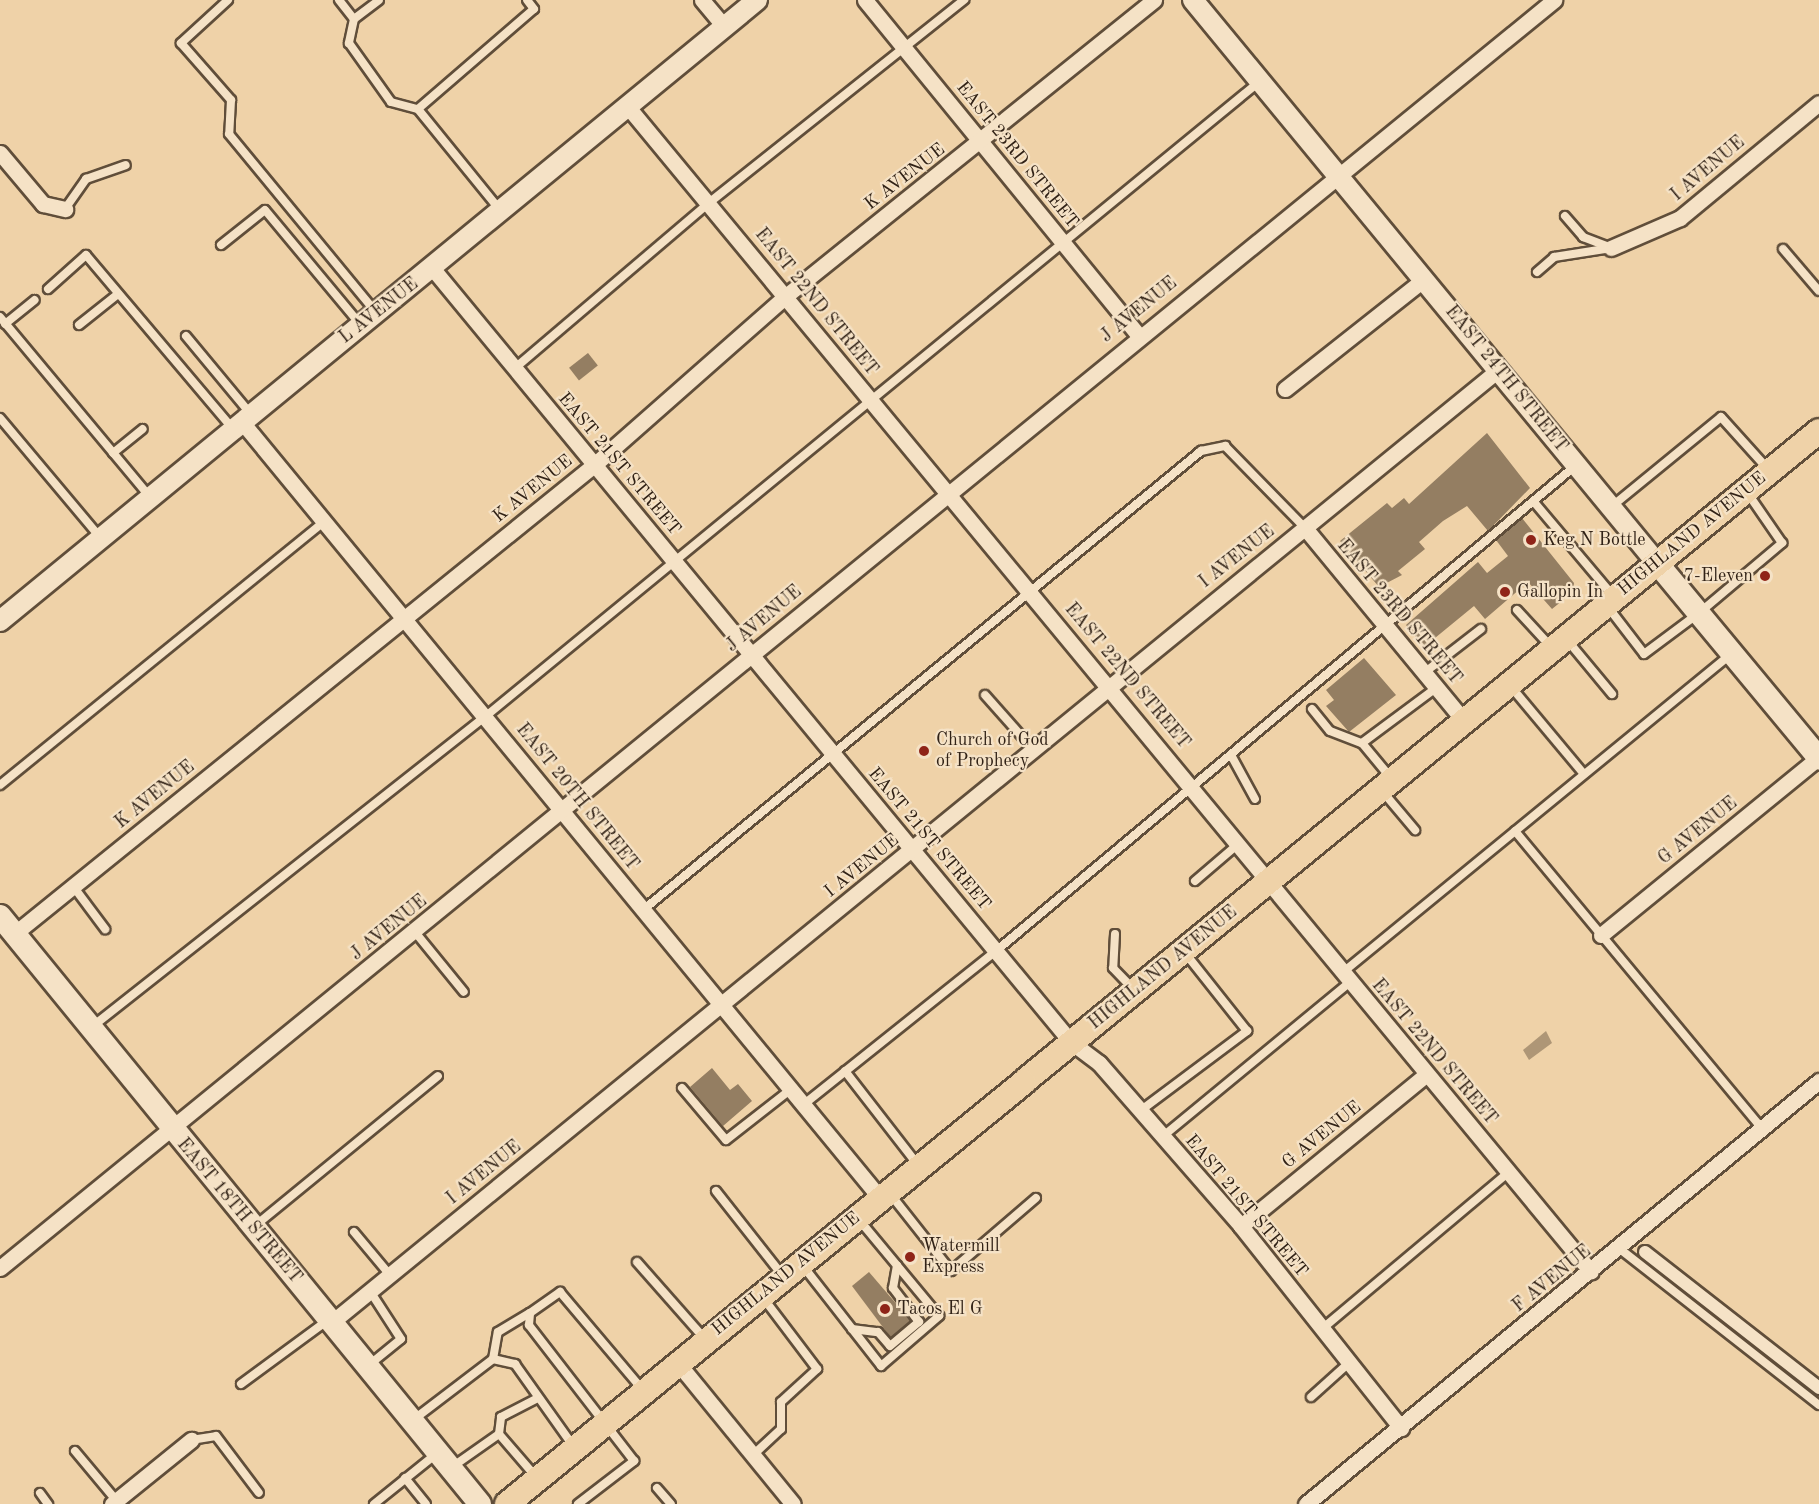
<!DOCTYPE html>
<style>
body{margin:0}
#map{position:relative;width:1819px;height:1504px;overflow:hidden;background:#efd2a8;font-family:"Old Standard TT",serif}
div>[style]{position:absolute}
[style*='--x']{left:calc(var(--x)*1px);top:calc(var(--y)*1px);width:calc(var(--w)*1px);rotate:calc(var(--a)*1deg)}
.water>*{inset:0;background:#ae9676}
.building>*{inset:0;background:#947e62;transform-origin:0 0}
.roads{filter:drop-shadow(2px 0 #604e3a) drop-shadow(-2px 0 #604e3a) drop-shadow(0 2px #604e3a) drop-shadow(0 -2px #604e3a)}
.service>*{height:8px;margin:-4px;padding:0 4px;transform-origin:4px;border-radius:4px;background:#f5e2c6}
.pedestrian>*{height:12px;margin:-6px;padding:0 6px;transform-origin:6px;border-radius:6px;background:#f5e2c6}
.minor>*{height:15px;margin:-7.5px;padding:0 7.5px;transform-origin:7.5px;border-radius:7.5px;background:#f5e2c6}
.tertiary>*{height:20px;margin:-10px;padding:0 10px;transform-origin:10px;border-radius:10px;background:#f5e2c6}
.secondary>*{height:22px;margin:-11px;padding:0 11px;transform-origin:11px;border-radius:11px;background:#f5e2c6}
.primary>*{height:24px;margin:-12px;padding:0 12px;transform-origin:12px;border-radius:12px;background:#efd2a8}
.dots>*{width:16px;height:16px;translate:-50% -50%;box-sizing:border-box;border:3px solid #f5e2c6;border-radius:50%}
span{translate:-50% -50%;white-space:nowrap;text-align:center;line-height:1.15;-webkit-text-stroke:4.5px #f5e2c6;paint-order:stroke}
.street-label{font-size:18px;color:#312216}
.poi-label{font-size:18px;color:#312216}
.left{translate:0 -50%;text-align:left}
.right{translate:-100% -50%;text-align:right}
</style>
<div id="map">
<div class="water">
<div style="clip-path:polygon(1546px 1031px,1552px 1043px,1529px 1060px,1523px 1050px)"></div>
</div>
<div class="building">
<div style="left:588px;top:353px;width:16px;height:24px;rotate:52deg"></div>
<div style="clip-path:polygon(1487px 433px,1530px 488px,1488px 531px,1467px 506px,1443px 521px,1419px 542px,1425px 549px,1398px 571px,1402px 575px,1379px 587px,1340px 541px,1387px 503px,1392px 508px,1404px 498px,1409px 504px)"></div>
<div style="clip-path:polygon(1522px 518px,1574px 583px,1573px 592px,1552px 609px,1528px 582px,1485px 619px,1474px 606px,1424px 647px,1406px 625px,1478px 562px,1487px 573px,1508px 556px,1496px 540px)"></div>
<div style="clip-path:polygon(1364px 658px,1396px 695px,1349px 732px,1326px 706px,1334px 700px,1326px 690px)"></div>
<div style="clip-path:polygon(712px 1068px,730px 1090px,738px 1084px,752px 1101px,723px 1126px,690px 1087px)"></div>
<div style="clip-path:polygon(869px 1272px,911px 1321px,891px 1338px,852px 1286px)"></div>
</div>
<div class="roads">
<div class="service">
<div style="--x:228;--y:0;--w:64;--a:137.5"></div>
<div style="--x:181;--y:43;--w:76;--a:48.7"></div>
<div style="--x:231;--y:100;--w:34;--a:93"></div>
<div style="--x:229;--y:134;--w:229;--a:50.5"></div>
<div style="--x:339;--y:0;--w:24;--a:52"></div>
<div style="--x:354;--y:19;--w:31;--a:-37"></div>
<div style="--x:354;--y:19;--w:25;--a:102"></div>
<div style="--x:349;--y:43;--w:72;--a:54.6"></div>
<div style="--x:391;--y:102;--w:28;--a:15"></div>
<div style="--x:65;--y:209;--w:37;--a:-55"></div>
<div style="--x:86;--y:179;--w:42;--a:-19.3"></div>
<div style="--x:500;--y:210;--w:130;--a:-129.1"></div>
<div style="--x:418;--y:109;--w:153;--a:-40.8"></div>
<div style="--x:534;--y:9;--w:11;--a:-128"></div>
<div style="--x:1565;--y:216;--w:28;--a:49"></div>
<div style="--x:1583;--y:237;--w:28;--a:21"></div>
<div style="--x:221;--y:245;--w:56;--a:-38.5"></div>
<div style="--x:265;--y:210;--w:148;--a:50.2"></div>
<div style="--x:1783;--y:249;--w:55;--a:49.4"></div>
<div style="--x:1537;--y:272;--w:23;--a:-41"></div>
<div style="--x:1554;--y:257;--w:58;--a:-9"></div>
<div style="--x:48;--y:289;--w:51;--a:-41.8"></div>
<div style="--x:86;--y:255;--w:226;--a:49.8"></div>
<div style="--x:0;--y:317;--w:233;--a:50.2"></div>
<div style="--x:5;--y:324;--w:38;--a:-39"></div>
<div style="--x:79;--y:325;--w:50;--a:-38.5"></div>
<div style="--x:186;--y:336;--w:100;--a:50.3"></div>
<div style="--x:515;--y:368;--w:256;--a:-40.4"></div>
<div style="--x:710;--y:202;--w:325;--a:-38.5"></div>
<div style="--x:0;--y:418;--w:155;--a:50"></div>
<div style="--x:113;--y:453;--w:38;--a:-39"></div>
<div style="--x:1534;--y:502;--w:124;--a:49.9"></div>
<div style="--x:1611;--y:507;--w:142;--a:-39.3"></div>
<div style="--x:1721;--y:417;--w:69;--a:48"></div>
<div style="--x:1608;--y:607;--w:59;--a:52.5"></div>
<div style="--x:1644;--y:654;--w:69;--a:-36.7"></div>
<div style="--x:1699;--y:613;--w:109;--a:-40.1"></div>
<div style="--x:1782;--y:543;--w:62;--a:-124.5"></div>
<div style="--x:1517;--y:610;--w:50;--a:47.4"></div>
<div style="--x:1568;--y:641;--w:69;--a:50.3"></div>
<div style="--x:1424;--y:673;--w:72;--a:-37.7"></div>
<div style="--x:1512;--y:688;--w:112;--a:50.1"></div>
<div style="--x:985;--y:695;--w:71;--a:48.4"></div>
<div style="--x:1312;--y:709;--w:28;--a:51"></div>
<div style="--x:1330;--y:731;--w:34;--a:21"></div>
<div style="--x:1362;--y:743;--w:92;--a:-36.6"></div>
<div style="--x:1362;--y:743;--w:45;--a:50.4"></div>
<div style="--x:1231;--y:755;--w:50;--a:61.4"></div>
<div style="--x:0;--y:785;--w:417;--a:-39.1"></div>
<div style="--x:1383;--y:792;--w:50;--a:49.9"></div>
<div style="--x:1515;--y:831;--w:385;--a:50.3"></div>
<div style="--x:1195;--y:881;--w:55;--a:-40.6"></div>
<div style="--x:73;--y:886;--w:54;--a:53.3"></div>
<div style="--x:643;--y:910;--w:723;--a:-39.44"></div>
<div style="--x:1201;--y:451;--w:25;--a:-12"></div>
<div style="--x:1225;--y:446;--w:115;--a:45.7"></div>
<div style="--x:415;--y:932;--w:77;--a:50.8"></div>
<div style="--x:1115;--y:934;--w:34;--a:93"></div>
<div style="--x:1113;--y:968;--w:28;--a:46"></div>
<div style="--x:1342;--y:973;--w:503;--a:-39.35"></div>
<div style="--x:93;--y:1026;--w:501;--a:-38.27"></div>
<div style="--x:486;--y:716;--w:1000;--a:-39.36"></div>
<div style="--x:845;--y:1071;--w:119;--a:52.2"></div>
<div style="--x:682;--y:1088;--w:68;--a:49.8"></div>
<div style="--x:726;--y:1140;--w:81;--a:-38"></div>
<div style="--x:803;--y:1105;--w:247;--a:-38.6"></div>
<div style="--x:996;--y:951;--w:755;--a:-39.95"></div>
<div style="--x:1140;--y:1111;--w:134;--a:-36.8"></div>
<div style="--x:1247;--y:1031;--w:98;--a:-128.4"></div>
<div style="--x:1162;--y:1137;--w:244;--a:-39.5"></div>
<div style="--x:716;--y:1191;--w:107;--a:51.8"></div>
<div style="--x:891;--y:1195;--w:97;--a:51.7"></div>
<div style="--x:951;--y:1271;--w:112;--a:-40.7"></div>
<div style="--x:256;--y:1225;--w:235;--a:-39.3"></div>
<div style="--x:354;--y:1232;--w:56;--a:50.1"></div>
<div style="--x:1620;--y:1249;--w:253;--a:38.1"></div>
<div style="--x:637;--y:1262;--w:101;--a:48.6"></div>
<div style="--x:803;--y:1266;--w:127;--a:52"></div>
<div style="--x:881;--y:1366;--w:77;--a:-40.8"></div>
<div style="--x:939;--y:1316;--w:124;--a:-129.7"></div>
<div style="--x:1323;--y:1328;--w:243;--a:-40"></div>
<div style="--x:852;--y:1329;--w:26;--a:7"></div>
<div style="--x:878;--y:1332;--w:18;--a:49"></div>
<div style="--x:890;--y:1346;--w:38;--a:-40"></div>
<div style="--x:919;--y:1322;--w:43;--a:-127.4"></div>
<div style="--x:893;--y:1288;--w:23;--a:-80"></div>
<div style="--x:493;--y:1359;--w:27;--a:-80"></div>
<div style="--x:498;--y:1332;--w:37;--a:-31"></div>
<div style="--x:369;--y:1365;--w:41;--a:-39.1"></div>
<div style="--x:401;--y:1339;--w:57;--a:-122.9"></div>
<div style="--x:241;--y:1384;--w:108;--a:-36.3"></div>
<div style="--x:1311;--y:1397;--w:52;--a:-41.9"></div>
<div style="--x:413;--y:1420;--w:101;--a:-37.3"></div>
<div style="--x:493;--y:1359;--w:23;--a:13"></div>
<div style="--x:515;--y:1364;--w:102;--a:54.6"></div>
<div style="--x:499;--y:1434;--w:17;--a:-83"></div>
<div style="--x:501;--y:1417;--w:42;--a:-27.2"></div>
<div style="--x:191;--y:1440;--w:25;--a:-9"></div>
<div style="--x:216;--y:1436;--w:71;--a:53"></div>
<div style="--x:75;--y:1451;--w:64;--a:50.1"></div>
<div style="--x:753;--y:1455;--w:38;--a:-43"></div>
<div style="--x:781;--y:1429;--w:27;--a:-90"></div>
<div style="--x:781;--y:1402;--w:49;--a:-42.5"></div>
<div style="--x:817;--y:1369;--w:88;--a:-127.1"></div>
<div style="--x:452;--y:1467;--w:57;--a:-35.1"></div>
<div style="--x:499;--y:1434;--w:57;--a:49.3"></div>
<div style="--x:405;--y:1478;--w:33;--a:51"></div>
<div style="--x:657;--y:1488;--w:21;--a:49"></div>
<div style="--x:40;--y:1493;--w:14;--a:54"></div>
<div style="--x:374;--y:1504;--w:80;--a:-38.9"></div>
<div style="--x:578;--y:1504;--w:71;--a:-37.5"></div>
<div style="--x:634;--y:1461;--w:172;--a:-127.7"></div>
<div style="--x:529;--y:1325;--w:12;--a:-85"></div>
<div style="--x:530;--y:1313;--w:37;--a:-35"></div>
<div style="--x:560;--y:1292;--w:127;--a:49.8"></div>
</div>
<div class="pedestrian">
<div style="--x:1645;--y:1252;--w:221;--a:38"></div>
</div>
<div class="minor">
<div style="--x:702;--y:0;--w:35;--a:50"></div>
<div style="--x:865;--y:0;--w:432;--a:50.8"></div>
<div style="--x:628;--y:107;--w:1511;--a:50.42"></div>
<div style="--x:0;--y:153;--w:67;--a:49.9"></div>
<div style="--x:43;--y:204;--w:23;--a:13"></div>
<div style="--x:1611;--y:248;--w:75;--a:-23.5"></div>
<div style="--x:1680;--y:218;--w:180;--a:-39.6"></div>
<div style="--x:433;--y:269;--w:1002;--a:50.47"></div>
<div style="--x:1071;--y:1042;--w:35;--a:37"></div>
<div style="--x:1099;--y:1063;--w:216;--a:48.9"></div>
<div style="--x:1241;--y:1226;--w:258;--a:51.6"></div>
<div style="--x:1285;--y:389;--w:176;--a:-38.3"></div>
<div style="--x:242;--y:422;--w:1005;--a:50.57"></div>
<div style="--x:1305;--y:528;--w:249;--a:50.5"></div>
<div style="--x:14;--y:934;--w:746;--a:-38.96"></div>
<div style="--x:594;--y:465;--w:257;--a:-41.4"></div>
<div style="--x:787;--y:295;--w:471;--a:-38.8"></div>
<div style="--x:1601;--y:935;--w:281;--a:-39.2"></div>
<div style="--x:1241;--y:1226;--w:240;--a:-39.3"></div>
<div style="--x:0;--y:1268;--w:2006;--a:-39.21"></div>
<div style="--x:332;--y:1322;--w:1505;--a:-39.23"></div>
<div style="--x:677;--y:1362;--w:183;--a:50.8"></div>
<div style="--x:112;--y:1504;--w:102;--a:-39"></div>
<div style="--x:1306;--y:1504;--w:665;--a:-39.51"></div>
</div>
<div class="tertiary">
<div style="--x:1193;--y:0;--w:730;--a:50.51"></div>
<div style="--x:0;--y:621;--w:979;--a:-39.36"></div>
</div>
<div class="secondary">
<div style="--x:1657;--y:563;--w:254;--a:50.3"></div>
<div style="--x:0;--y:916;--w:759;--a:50.77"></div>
</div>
<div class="primary">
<div style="--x:1027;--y:1079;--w:1023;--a:-39.29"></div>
<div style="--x:507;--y:1504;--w:667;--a:-39.22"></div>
</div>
</div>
<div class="dots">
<div style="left:1531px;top:540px;background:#8f2418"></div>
<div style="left:1765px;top:576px;background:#8f2418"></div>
<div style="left:1505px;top:592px;background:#8f2418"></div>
<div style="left:924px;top:751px;background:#8f2418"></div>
<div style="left:910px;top:1257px;background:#8f2418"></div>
<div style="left:885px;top:1309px;background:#8f2418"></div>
</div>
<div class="street-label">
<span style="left:1017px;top:155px;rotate:51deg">EAST 23RD STREET</span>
<span style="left:1708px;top:169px;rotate:-40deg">I AVENUE</span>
<span style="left:905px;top:177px;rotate:-38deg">K AVENUE</span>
<span style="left:816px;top:302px;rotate:51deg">EAST 22ND STREET</span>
<span style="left:1139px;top:310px;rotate:-39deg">J AVENUE</span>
<span style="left:379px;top:311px;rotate:-38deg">L AVENUE</span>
<span style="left:1506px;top:379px;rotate:51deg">EAST 24TH STREET</span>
<span style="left:619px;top:464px;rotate:50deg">EAST 21ST STREET</span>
<span style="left:533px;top:489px;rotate:-39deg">K AVENUE</span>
<span style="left:1692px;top:534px;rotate:-39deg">HIGHLAND AVENUE</span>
<span style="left:1237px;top:557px;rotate:-38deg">I AVENUE</span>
<span style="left:1399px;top:612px;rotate:50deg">EAST 23RD STREET</span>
<span style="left:764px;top:619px;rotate:-40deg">J AVENUE</span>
<span style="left:1127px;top:676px;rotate:50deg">EAST 22ND STREET</span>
<span style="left:155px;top:795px;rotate:-39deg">K AVENUE</span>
<span style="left:577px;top:797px;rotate:51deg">EAST 20TH STREET</span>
<span style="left:1698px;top:831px;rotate:-39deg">G AVENUE</span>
<span style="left:929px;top:839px;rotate:50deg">EAST 21ST STREET</span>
<span style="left:862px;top:866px;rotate:-39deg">I AVENUE</span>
<span style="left:389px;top:928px;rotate:-39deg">J AVENUE</span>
<span style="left:1163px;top:968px;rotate:-39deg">HIGHLAND AVENUE</span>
<span style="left:1434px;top:1052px;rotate:50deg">EAST 22ND STREET</span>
<span style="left:1322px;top:1135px;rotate:-39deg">G AVENUE</span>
<span style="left:484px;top:1173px;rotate:-39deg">I AVENUE</span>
<span style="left:1246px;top:1206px;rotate:50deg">EAST 21ST STREET</span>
<span style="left:239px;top:1211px;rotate:50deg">EAST 18TH STREET</span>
<span style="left:786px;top:1274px;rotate:-39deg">HIGHLAND AVENUE</span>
<span style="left:1552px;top:1279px;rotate:-39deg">F AVENUE</span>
</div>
<div class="poi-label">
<span class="left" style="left:1543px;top:540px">Keg N Bottle</span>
<span class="right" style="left:1753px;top:576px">7-Eleven</span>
<span class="left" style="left:1517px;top:592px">Gallopin In</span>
<span class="left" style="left:936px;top:751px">Church of God<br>of Prophecy</span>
<span class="left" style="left:922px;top:1257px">Watermill<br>Express</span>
<span class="left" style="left:897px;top:1309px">Tacos El G</span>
</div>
</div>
